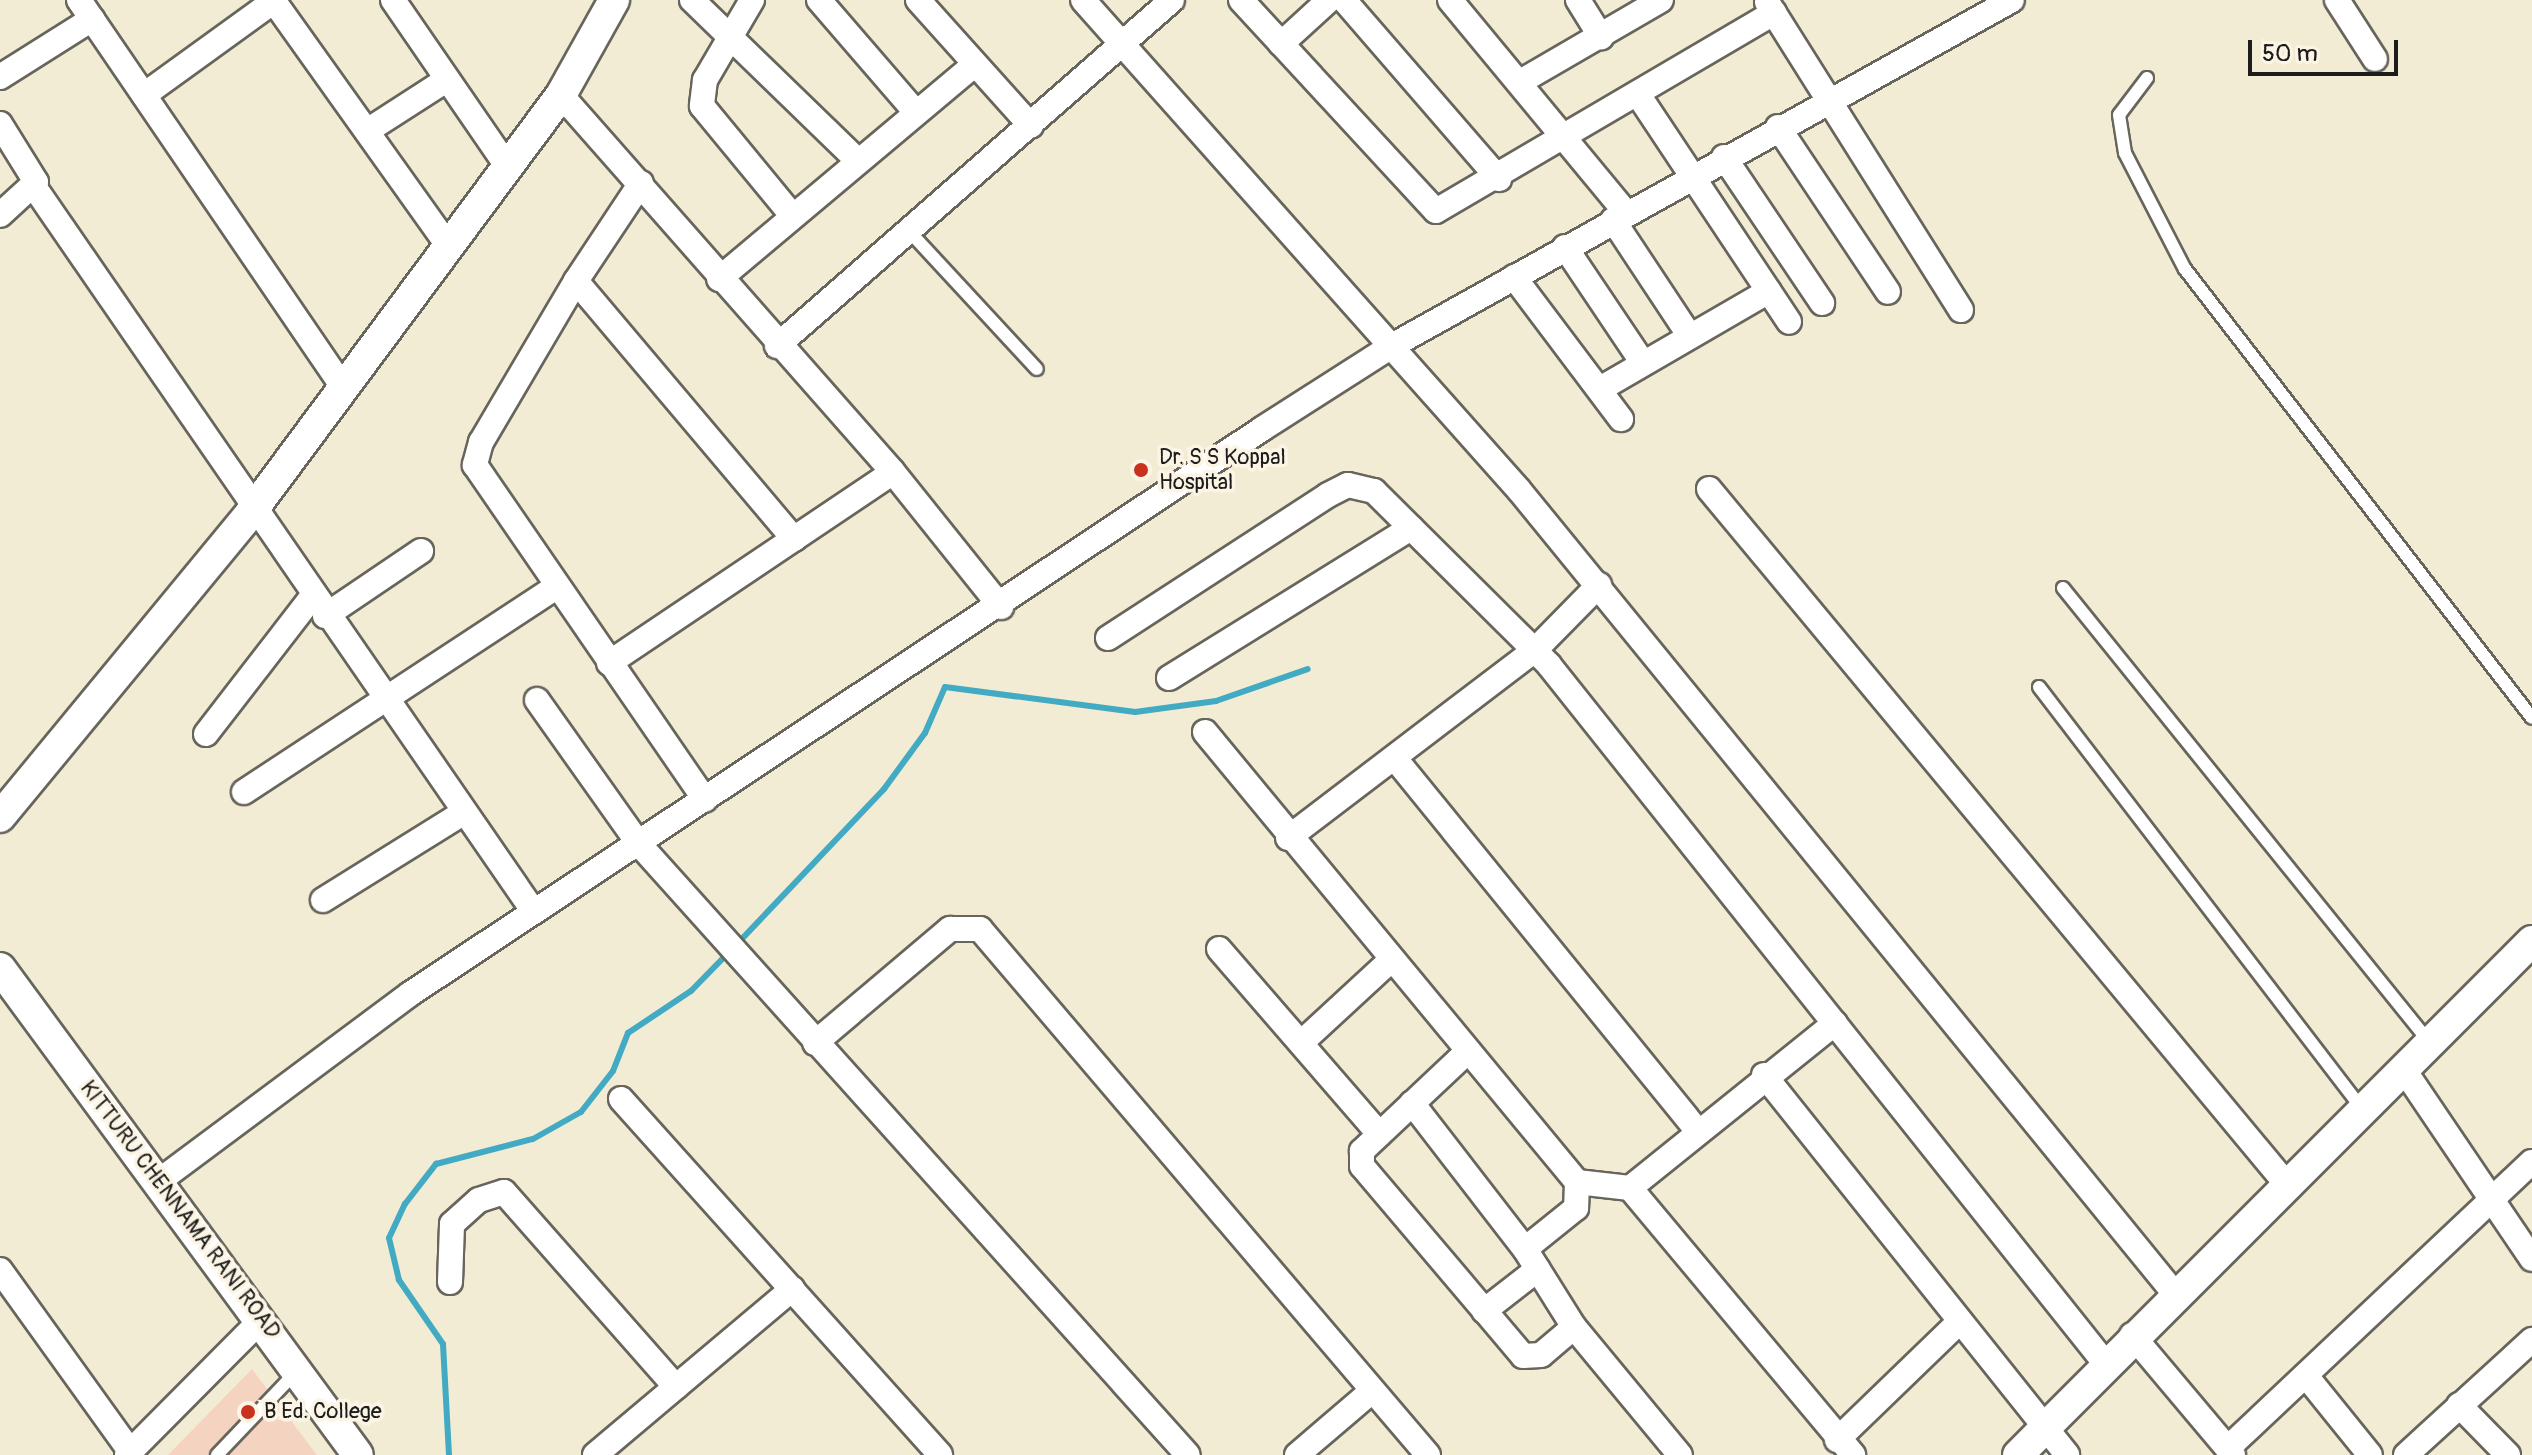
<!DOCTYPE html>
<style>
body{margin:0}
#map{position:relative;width:2532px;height:1455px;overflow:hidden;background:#f3ecd4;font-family:Pangolin,sans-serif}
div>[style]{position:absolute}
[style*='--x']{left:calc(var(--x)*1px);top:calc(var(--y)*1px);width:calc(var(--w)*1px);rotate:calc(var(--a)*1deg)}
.built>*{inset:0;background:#f4d3c0}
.stream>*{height:6px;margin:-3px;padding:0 3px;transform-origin:3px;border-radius:3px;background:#43aac3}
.roads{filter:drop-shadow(2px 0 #67655c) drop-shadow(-2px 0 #67655c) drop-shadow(0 2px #67655c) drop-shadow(0 -2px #67655c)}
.service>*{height:12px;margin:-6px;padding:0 6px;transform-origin:6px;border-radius:6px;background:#fff}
.minor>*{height:24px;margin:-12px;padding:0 12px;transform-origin:12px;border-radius:12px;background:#fff}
.tertiary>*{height:30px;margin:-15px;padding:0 15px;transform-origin:15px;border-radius:15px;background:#fff}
.dots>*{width:22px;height:22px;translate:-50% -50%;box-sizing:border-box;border:4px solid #fcf5e5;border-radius:50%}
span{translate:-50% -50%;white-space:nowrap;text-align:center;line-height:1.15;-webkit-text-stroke:7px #fcf5e5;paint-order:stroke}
.poi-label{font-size:22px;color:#1c1c1c}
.left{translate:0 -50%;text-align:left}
.street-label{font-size:22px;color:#1c1c1c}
.scale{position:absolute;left:2248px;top:40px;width:150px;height:36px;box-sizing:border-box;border:4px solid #1c1c1c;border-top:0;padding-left:10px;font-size:24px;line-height:28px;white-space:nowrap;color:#1c1c1c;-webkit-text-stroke:6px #fcf5e5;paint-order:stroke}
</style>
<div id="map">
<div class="built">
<div style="clip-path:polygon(252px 1369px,317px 1455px,168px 1455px)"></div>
</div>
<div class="stream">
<div style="--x:737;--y:944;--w:214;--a:-46.5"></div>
<div style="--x:884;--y:789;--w:69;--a:-53.8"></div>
<div style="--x:925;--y:733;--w:50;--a:-66.5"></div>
<div style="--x:945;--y:687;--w:192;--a:7.5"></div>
<div style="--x:1135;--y:712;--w:82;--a:-7.7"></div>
<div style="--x:1216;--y:701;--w:97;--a:-19.2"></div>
<div style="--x:449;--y:1455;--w:111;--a:-93.1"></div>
<div style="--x:443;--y:1344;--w:78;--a:-124.5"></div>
<div style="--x:399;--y:1280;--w:43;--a:-103.4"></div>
<div style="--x:389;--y:1238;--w:38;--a:-65"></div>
<div style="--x:405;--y:1204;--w:51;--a:-52.2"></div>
<div style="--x:436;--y:1164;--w:100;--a:-14.5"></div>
<div style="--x:533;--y:1139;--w:55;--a:-29.4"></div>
<div style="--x:581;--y:1112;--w:52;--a:-52"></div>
<div style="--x:613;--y:1071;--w:41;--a:-68.5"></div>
<div style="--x:628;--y:1033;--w:76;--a:-33.7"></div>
<div style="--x:691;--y:991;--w:54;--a:-45.7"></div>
</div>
<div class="roads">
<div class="service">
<div style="--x:2147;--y:78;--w:46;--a:127.1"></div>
<div style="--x:2119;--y:115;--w:38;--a:81"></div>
<div style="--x:2125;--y:153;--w:131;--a:62.7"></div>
<div style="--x:2185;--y:269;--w:567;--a:52.3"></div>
<div style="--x:909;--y:231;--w:188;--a:47.2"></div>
<div style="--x:2063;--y:588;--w:585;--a:51.11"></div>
<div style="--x:2039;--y:687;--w:533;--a:52.55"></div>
<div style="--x:217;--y:1455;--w:116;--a:-46.4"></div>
</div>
<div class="minor">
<div style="--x:79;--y:0;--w:466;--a:55.7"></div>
<div style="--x:273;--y:0;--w:300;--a:54.5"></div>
<div style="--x:393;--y:0;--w:201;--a:55.5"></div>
<div style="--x:692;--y:0;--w:230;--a:44.1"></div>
<div style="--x:752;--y:0;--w:93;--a:120.4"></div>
<div style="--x:705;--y:80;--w:26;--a:97"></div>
<div style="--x:702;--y:106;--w:141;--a:50.5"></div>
<div style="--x:819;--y:0;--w:145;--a:49.2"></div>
<div style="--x:918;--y:0;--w:169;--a:48.1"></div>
<div style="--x:1083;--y:0;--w:656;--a:48.34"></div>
<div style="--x:1519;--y:490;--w:1038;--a:50.79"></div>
<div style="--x:1241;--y:0;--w:287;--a:47.3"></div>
<div style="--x:1436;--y:211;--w:392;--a:-30.4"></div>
<div style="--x:1344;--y:0;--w:237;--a:49.1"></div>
<div style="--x:1450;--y:0;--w:276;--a:50.4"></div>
<div style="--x:1578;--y:0;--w:44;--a:58.1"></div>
<div style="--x:2337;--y:0;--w:70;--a:57.2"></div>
<div style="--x:1767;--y:2;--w:364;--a:57.8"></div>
<div style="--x:1281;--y:44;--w:65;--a:-42.5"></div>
<div style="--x:0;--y:77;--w:109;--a:-32.2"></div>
<div style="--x:1520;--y:82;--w:163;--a:-30.2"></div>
<div style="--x:144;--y:95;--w:160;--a:-35.9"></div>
<div style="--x:561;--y:95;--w:502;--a:48.63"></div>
<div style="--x:893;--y:472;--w:173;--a:51.3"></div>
<div style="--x:1639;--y:96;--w:271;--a:56.4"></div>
<div style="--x:0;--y:124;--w:68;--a:58.2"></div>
<div style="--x:36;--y:182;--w:49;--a:137.5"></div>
<div style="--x:1778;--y:127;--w:198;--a:56.3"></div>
<div style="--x:367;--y:131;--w:94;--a:-32.8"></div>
<div style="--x:1724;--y:157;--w:176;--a:56.1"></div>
<div style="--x:641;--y:183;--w:118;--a:123.6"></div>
<div style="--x:576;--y:281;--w:187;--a:120.5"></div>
<div style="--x:481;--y:442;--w:24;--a:105"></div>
<div style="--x:475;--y:465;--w:406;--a:55.5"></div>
<div style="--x:35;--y:188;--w:879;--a:55.42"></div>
<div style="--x:1613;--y:220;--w:138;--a:56.5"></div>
<div style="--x:1565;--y:247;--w:140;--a:56.1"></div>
<div style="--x:1514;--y:277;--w:178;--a:53"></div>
<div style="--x:719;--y:279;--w:334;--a:-40"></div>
<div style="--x:576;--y:281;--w:338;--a:49.8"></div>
<div style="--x:777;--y:346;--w:525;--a:-41.22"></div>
<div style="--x:1600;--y:389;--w:195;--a:-30.1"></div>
<div style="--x:1709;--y:489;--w:908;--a:50.28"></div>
<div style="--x:325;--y:616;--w:116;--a:-34.1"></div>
<div style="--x:1108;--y:638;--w:262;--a:-33"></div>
<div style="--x:1328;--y:495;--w:22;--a:-27"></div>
<div style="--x:1348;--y:485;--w:27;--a:13"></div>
<div style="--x:1374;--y:491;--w:247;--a:44.8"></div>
<div style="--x:1549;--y:665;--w:892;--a:51.46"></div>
<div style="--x:609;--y:663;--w:342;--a:-33.9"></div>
<div style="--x:1169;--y:678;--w:285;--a:-31.8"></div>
<div style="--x:537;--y:700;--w:176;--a:54.7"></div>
<div style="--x:639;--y:844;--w:821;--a:48.06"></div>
<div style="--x:1205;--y:732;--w:584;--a:50.42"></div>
<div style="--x:1577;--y:1182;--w:26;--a:92"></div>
<div style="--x:1576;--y:1208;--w:65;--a:141.2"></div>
<div style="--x:206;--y:734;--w:173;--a:-52.3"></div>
<div style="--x:1397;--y:761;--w:478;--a:50.9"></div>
<div style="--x:244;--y:792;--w:373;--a:-33.3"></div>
<div style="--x:1288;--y:838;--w:312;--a:-37.3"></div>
<div style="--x:1536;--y:649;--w:90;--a:-45.5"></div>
<div style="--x:323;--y:900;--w:165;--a:-31.9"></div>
<div style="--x:1219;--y:949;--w:245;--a:49.1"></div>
<div style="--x:815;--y:1043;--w:177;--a:-40.2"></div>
<div style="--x:950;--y:929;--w:30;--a:0"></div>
<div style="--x:980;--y:929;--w:691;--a:49.58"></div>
<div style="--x:1301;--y:1043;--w:122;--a:-42.7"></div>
<div style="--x:1468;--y:1051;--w:146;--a:136.7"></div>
<div style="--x:1362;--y:1151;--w:15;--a:90"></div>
<div style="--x:1362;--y:1166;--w:249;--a:49.7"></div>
<div style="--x:1523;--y:1356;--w:18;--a:-3"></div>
<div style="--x:1541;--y:1355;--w:43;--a:-40.3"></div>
<div style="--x:2404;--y:1070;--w:228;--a:55.9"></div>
<div style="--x:1764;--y:1075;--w:486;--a:51.4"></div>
<div style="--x:621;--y:1099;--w:478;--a:48.1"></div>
<div style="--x:1412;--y:1103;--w:185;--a:52.3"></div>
<div style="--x:1525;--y:1249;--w:92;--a:57.9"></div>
<div style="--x:1574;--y:1327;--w:166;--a:50.4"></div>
<div style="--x:159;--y:1181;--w:313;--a:-36.7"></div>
<div style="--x:410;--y:994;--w:1022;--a:-33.55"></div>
<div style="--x:1262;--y:429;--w:152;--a:-32.6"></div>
<div style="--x:1390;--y:347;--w:712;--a:-29.16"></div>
<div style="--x:1577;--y:1182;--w:53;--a:6.5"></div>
<div style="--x:1630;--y:1188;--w:348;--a:50.1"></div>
<div style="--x:1630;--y:1188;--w:263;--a:-38.8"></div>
<div style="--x:0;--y:1270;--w:224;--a:54.3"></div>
<div style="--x:450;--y:1282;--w:58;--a:-88"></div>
<div style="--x:452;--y:1224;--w:36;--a:-42"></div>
<div style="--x:479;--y:1200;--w:26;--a:-18"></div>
<div style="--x:504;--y:1192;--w:260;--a:48.6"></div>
<div style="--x:1484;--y:1311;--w:68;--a:-37.9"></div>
<div style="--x:2132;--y:1335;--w:157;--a:49.9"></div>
<div style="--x:2307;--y:1377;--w:100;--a:51.1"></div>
<div style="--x:2459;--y:1405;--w:70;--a:45.6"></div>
<div style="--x:1837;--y:1440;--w:168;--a:-44"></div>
<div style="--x:2228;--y:1448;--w:417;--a:-43.3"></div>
<div style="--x:127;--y:1455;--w:190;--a:-45.2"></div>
<div style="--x:595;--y:1455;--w:258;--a:-40.1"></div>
<div style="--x:1297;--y:1455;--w:99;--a:-40.5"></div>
<div style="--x:2406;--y:1455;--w:171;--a:-42.4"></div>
</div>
<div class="tertiary">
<div style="--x:0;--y:817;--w:396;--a:-50.5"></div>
<div style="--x:252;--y:511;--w:518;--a:-53.4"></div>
<div style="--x:561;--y:95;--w:109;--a:-60.8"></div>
<div style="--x:0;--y:968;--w:604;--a:53.68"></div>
<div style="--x:2018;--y:1455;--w:727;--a:-45"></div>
</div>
</div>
<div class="dots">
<div style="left:1141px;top:470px;background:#c8321e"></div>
<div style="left:248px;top:1412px;background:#c8321e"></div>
</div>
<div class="poi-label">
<span class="left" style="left:1159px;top:470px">Dr. S S Koppal<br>Hospital</span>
<span class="left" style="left:264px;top:1412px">B Ed. College</span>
</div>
<div class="street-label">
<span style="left:180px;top:1210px;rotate:53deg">KITTURU CHENNAMA RANI ROAD</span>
</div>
<div class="scale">50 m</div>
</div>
